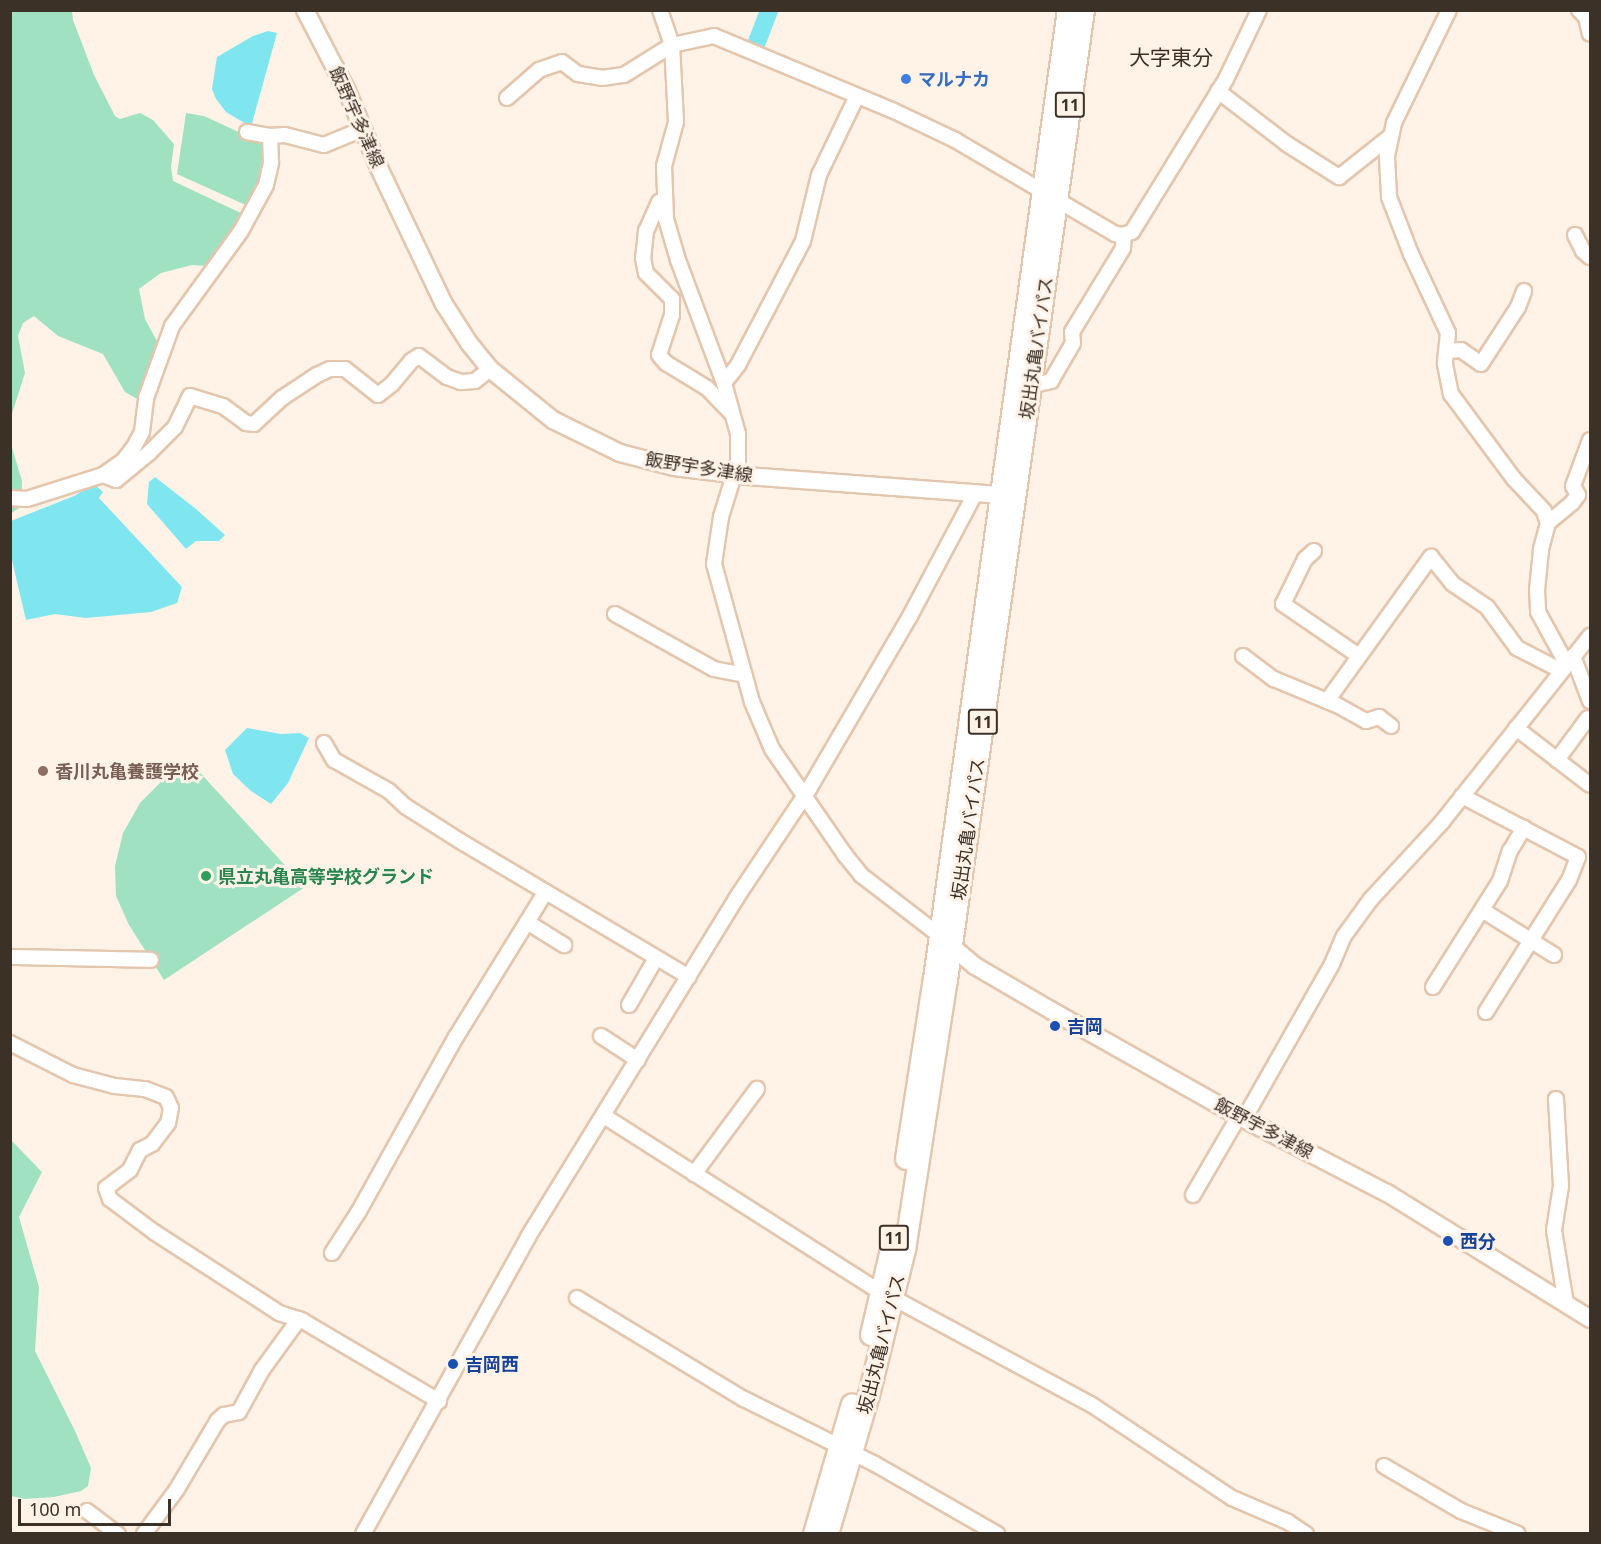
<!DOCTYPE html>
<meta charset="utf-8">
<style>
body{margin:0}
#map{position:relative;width:1601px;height:1544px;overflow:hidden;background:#fff3e8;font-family:"Noto Sans","Noto Sans JP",sans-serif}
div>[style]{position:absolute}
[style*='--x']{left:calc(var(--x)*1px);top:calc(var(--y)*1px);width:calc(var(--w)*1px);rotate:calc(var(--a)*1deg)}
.green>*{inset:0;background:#9fe1c1}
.water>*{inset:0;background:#7fe6ef}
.river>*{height:18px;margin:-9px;padding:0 9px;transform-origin:9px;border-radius:9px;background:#7fe6ef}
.roads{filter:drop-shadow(2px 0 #e3c6ad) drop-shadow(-2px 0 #e3c6ad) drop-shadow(0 2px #e3c6ad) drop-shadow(0 -2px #e3c6ad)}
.minor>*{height:14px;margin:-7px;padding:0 7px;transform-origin:7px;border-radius:7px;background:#fff}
.major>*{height:16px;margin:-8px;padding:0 8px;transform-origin:8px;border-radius:8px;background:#fff}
.highway>*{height:20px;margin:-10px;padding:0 10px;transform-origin:10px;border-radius:10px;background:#fff}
.dots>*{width:16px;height:16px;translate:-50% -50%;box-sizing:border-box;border:3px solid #fff3e8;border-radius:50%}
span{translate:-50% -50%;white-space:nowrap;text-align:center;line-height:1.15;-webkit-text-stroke:6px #fff3e8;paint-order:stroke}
.shield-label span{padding:2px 4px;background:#fff3e8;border:2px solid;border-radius:4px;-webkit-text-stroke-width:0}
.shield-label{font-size:16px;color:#3c3127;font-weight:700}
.shop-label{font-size:18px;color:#366cbe;font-weight:700}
.left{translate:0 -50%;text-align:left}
.street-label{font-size:18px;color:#3c3127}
.education-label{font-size:18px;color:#785e54;font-weight:700}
.leisure-label{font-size:18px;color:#27864d;font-weight:700}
.transit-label{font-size:18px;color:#164399;font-weight:700}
.quarter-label{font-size:21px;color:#3c3127}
.frame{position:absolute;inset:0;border:12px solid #3c3127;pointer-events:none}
.scale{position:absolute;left:18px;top:1499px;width:153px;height:27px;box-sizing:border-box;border:3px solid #3c3127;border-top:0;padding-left:8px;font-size:18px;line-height:21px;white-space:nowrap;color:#3c3127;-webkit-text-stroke:4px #fff3e8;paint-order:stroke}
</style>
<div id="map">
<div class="green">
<div style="clip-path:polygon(11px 11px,72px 11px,73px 20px,94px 75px,115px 116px,120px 119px,140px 113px,153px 120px,174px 144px,171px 167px,173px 181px,243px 214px,208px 266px,192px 265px,161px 273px,139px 289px,145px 319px,158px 343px,139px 400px,125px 392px,103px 354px,58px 336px,34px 316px,23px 323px,18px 336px,25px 373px,11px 417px)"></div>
<div style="clip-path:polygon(186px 113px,204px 116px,243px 134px,265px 140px,264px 183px,250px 207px,177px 174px)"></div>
<div style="clip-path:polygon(10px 441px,22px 481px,21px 507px,11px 513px)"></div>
<div style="clip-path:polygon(193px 765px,305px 887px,164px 980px,129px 925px,116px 896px,115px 866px,123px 833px,140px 803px,162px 781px)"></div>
<div style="clip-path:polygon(10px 1139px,42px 1172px,19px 1217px,39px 1287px,35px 1351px,75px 1431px,91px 1468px,88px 1486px,81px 1491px,54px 1497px,25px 1499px,11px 1496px)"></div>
</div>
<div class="water">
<div style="clip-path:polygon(268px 31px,277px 33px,251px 127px,226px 112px,216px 99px,212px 89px,217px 57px,253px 36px)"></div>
<div style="clip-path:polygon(155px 477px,196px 509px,225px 535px,219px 541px,196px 541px,186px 549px,147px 504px,149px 482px)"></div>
<div style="clip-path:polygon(94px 484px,103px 492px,99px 498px,182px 587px,177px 603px,151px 612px,86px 618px,55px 614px,26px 620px,11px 556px,11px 521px,74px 496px)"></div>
<div style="clip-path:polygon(247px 728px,281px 734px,300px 733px,309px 738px,288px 783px,271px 804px,251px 791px,233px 774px,225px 750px)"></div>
</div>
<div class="river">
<div style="--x:757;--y:42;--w:34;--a:-69"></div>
</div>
<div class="roads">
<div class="minor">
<div style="--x:660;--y:10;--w:37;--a:71"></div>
<div style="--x:672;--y:45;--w:77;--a:87"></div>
<div style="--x:676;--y:122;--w:46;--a:105.3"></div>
<div style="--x:664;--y:166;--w:53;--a:87.8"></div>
<div style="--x:666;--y:219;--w:43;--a:73.7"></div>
<div style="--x:678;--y:260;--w:131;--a:69.5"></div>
<div style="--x:724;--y:383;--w:53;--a:74.6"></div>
<div style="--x:738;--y:434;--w:28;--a:90"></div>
<div style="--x:738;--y:462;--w:58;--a:107.2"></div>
<div style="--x:721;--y:517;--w:48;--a:98.5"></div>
<div style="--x:714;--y:564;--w:143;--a:74.6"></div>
<div style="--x:752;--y:702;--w:51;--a:66.9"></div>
<div style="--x:772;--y:749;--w:129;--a:55.4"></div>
<div style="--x:845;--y:855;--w:26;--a:51"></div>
<div style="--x:861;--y:875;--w:98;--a:37.6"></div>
<div style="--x:1449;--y:10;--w:126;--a:116"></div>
<div style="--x:1394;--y:123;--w:35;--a:102"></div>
<div style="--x:1387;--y:157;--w:40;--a:87.1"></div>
<div style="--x:1389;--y:197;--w:61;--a:68.9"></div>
<div style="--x:1411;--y:254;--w:87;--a:64.9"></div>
<div style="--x:1448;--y:333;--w:31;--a:96"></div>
<div style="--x:1445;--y:364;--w:31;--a:79"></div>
<div style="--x:1451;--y:394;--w:106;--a:53.5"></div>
<div style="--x:1514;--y:479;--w:44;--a:46.8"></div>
<div style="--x:1544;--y:511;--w:13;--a:72"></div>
<div style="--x:1548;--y:523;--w:28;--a:105"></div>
<div style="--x:1541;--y:550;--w:40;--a:95.7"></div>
<div style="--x:1537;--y:590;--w:22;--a:87"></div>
<div style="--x:1538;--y:612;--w:58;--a:61.2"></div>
<div style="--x:1579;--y:10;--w:10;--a:45"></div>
<div style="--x:1586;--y:17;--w:17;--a:77"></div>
<div style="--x:1218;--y:91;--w:87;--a:37.5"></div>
<div style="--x:1287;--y:144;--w:62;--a:32.4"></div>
<div style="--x:1339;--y:177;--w:66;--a:-38.3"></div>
<div style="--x:507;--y:98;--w:43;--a:-41.2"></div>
<div style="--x:539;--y:70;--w:24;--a:-19"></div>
<div style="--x:562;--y:62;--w:20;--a:37"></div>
<div style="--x:578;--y:74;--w:24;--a:9"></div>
<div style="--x:602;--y:78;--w:22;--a:-8"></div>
<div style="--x:624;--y:75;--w:57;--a:-32"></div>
<div style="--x:672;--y:45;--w:43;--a:-12.1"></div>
<div style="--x:714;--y:36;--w:195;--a:22.6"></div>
<div style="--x:894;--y:111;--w:68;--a:25.4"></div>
<div style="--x:955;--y:140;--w:186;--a:30.4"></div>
<div style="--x:1115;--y:234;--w:7;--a:8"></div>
<div style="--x:1122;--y:235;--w:10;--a:-17"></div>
<div style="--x:1132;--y:232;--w:80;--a:-58.3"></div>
<div style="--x:1174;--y:164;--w:100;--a:-58.5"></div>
<div style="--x:1226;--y:79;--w:76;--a:-64.4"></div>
<div style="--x:247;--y:132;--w:23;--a:10"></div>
<div style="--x:270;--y:136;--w:15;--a:-4"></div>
<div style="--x:285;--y:135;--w:40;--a:14.4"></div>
<div style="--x:324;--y:145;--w:42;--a:-22.3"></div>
<div style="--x:663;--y:200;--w:4;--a:153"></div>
<div style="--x:659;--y:202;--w:32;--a:114"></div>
<div style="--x:646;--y:231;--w:27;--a:96"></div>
<div style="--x:643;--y:258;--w:15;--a:79"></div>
<div style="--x:646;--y:273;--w:37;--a:45"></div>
<div style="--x:672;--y:299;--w:16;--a:90"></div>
<div style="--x:672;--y:315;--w:42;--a:108"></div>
<div style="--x:659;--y:355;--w:11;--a:49"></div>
<div style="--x:666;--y:363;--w:48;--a:31.4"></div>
<div style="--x:707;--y:388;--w:35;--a:46"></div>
<div style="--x:1575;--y:235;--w:18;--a:63"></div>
<div style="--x:1583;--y:251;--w:9;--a:41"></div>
<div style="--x:1447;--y:351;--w:14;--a:-4"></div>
<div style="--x:1461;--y:350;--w:24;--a:35"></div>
<div style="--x:1481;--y:364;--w:68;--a:-57"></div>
<div style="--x:1518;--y:307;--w:17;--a:-69"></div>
<div style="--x:724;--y:383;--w:23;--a:-52"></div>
<div style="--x:738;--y:365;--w:140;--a:-62.3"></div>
<div style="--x:803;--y:241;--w:68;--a:-76.4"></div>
<div style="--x:819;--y:175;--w:88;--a:-64.3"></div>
<div style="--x:1030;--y:386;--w:22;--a:-13"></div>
<div style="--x:1051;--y:381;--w:44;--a:-59.9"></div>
<div style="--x:1073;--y:343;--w:11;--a:-95"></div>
<div style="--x:1072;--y:332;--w:98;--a:-58.7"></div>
<div style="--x:1123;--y:248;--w:13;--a:-86"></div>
<div style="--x:103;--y:475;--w:14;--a:21"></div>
<div style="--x:116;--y:480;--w:43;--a:-39.3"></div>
<div style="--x:149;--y:453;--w:37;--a:-45"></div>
<div style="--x:175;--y:427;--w:34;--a:-64"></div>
<div style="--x:190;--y:396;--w:34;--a:17"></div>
<div style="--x:223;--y:406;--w:29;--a:36"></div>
<div style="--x:246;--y:423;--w:8;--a:7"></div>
<div style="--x:254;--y:424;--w:38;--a:-43"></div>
<div style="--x:282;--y:398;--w:42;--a:-33.3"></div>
<div style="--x:317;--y:375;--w:14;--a:-25"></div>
<div style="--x:330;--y:369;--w:15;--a:0"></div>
<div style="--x:345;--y:369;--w:42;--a:38.2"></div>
<div style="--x:378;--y:395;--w:18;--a:-38"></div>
<div style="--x:392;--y:384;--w:30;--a:-50"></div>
<div style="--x:411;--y:361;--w:9;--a:-32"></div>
<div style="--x:419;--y:356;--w:35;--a:37"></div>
<div style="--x:447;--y:377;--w:15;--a:20"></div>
<div style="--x:461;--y:382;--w:14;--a:-4"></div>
<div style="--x:475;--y:381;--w:19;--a:-39"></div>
<div style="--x:10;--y:498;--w:17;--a:3"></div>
<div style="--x:27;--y:499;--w:80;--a:-17.5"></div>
<div style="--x:103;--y:475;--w:24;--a:-35"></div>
<div style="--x:123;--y:461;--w:18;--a:-52"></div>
<div style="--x:134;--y:447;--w:17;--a:-62"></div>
<div style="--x:142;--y:432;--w:34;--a:-83"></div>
<div style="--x:146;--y:398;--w:77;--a:-70.1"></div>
<div style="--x:172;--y:326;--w:117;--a:-54"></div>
<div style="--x:241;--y:231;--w:52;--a:-61.5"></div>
<div style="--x:266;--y:185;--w:23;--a:-77"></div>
<div style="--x:271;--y:163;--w:27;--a:-92"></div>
<div style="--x:1548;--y:523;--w:31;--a:-40"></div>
<div style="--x:1572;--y:503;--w:10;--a:-53"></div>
<div style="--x:1578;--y:495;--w:10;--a:-119"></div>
<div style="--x:1573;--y:486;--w:49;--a:-69.7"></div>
<div style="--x:1314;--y:551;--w:12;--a:138"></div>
<div style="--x:1305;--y:559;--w:50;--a:116.1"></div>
<div style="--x:1283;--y:604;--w:92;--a:34.4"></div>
<div style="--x:615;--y:614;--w:113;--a:29.1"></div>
<div style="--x:714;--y:669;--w:31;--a:11"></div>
<div style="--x:1243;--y:656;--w:39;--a:37"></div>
<div style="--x:1274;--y:679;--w:68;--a:22.4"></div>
<div style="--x:1337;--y:705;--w:33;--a:29"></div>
<div style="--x:1366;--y:721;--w:14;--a:-17"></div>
<div style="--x:1379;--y:717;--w:15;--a:37"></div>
<div style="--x:1573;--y:656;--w:48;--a:69.3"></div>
<div style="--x:1327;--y:701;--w:178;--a:-54.2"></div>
<div style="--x:1431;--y:557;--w:35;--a:51"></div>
<div style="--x:1453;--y:584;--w:41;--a:34.1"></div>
<div style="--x:1487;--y:607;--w:51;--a:53.8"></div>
<div style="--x:1517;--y:648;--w:48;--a:27.1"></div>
<div style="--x:1516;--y:728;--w:93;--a:37.6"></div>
<div style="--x:324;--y:743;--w:20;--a:60"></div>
<div style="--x:334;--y:760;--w:63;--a:29.4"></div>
<div style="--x:389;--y:791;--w:22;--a:43"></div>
<div style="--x:405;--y:806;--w:65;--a:32.5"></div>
<div style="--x:460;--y:841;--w:266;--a:30.7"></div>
<div style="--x:1557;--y:760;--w:52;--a:-53.6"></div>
<div style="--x:1462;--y:796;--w:131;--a:27.7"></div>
<div style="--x:1578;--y:857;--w:25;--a:111"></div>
<div style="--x:1569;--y:880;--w:156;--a:122.2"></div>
<div style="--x:1482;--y:910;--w:85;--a:32"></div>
<div style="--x:527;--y:922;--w:44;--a:31.9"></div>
<div style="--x:10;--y:957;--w:141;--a:1.2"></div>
<div style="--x:1433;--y:987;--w:125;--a:-57.7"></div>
<div style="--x:1500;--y:881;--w:32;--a:-72"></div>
<div style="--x:1510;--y:851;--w:27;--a:-59"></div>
<div style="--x:629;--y:1005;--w:54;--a:-60.1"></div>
<div style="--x:601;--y:1036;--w:44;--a:33"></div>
<div style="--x:10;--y:1043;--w:71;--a:26.9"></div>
<div style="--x:73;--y:1075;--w:43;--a:14.7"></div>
<div style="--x:115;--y:1086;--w:30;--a:6"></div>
<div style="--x:145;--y:1089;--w:22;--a:21"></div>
<div style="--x:166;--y:1097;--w:12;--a:66"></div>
<div style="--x:171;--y:1108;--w:15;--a:101"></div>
<div style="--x:168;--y:1123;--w:26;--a:127"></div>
<div style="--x:152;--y:1144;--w:13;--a:153"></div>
<div style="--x:140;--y:1150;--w:22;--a:117"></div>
<div style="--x:130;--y:1170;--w:30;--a:143"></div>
<div style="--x:106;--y:1188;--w:12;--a:70"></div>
<div style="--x:110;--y:1199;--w:55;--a:36.9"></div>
<div style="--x:154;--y:1232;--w:149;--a:32.9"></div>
<div style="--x:279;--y:1313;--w:25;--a:18"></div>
<div style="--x:303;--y:1321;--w:158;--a:30.5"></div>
<div style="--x:1556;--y:1099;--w:87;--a:86.7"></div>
<div style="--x:1561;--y:1186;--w:45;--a:99"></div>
<div style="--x:1554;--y:1230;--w:75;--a:80.8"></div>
<div style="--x:604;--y:1116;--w:317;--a:32.5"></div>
<div style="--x:871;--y:1286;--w:251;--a:28.3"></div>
<div style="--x:1092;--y:1405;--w:168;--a:33.6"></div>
<div style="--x:1232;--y:1498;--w:61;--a:23.2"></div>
<div style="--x:1288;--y:1522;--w:22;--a:34"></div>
<div style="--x:1244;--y:1119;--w:178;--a:-60.4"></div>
<div style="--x:1332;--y:964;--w:30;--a:-67"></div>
<div style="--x:1344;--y:936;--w:46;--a:-53.9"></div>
<div style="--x:1371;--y:899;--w:105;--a:-47.3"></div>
<div style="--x:1442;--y:822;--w:238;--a:-51.5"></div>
<div style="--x:694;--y:1174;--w:106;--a:-53.5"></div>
<div style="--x:1193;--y:1195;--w:91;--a:-59.8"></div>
<div style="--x:332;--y:1253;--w:50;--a:-57.3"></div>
<div style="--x:359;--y:1211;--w:199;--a:-60.9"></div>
<div style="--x:456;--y:1037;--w:169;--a:-58.3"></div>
<div style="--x:577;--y:1298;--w:195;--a:31.2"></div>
<div style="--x:744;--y:1399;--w:146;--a:26.4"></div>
<div style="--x:875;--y:1464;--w:141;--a:29.8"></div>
<div style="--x:1384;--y:1466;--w:89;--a:30.3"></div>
<div style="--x:1461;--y:1511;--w:61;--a:22"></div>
<div style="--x:87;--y:1511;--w:39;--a:37"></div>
<div style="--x:144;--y:1534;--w:56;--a:-53.7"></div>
<div style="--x:177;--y:1489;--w:80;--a:-59.3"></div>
<div style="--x:218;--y:1420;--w:8;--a:-40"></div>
<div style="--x:224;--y:1415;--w:15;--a:-11"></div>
<div style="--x:239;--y:1412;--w:48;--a:-61.3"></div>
<div style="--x:262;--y:1370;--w:63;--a:-54"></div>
<div style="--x:363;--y:1534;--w:340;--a:-60.9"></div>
<div style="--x:528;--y:1237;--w:399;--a:-58.4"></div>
<div style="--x:737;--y:897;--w:130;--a:-56.3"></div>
<div style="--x:809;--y:789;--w:200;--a:-59.7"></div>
<div style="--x:910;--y:616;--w:138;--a:-62"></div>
</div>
<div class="major">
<div style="--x:305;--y:10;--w:91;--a:62.6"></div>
<div style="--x:347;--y:91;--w:83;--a:67.4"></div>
<div style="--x:379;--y:168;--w:151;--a:64.5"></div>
<div style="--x:444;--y:304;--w:46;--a:57.3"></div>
<div style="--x:469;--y:343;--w:33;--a:51"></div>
<div style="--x:490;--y:369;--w:81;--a:39"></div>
<div style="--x:553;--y:420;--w:75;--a:26.2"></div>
<div style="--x:620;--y:453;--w:56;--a:14.5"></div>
<div style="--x:674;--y:467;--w:75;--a:6.9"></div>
<div style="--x:748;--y:476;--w:267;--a:4.3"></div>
<div style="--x:944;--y:940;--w:40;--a:40"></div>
<div style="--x:975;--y:966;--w:89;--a:30.3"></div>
<div style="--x:1052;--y:1011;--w:220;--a:29.4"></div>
<div style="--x:1244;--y:1119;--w:161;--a:27.4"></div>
<div style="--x:1387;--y:1193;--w:239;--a:31.8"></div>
</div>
<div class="highway">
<div style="--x:906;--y:1159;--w:182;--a:-81.2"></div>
<div style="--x:934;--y:979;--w:978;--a:-82.13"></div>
<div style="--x:871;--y:1335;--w:97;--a:-76.8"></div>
<div style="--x:814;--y:1534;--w:135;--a:-73.7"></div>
<div style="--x:828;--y:1534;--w:145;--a:-73.6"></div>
<div style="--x:869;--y:1395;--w:149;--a:-76.1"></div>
<div style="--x:905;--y:1250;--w:273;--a:-81.2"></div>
<div style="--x:947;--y:980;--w:980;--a:-81.96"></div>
</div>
</div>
<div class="dots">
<div style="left:906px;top:79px;background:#3f7fe0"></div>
<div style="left:43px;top:771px;background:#8d6e63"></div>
<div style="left:206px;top:876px;background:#2e9e5b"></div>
<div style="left:1055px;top:1026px;background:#1a4fb4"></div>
<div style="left:1448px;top:1241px;background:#1a4fb4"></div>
<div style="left:453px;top:1364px;background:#1a4fb4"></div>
</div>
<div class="shield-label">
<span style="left:1070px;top:105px">11</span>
<span style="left:983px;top:722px">11</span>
<span style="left:894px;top:1238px">11</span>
</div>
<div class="shop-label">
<span class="left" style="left:918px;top:79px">マルナカ</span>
</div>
<div class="street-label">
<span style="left:357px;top:117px;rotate:66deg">飯野宇多津線</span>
<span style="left:1036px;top:348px;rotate:-82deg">坂出丸亀バイパス</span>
<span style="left:699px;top:467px;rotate:9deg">飯野宇多津線</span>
<span style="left:968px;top:829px;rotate:-82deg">坂出丸亀バイパス</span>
<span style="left:1264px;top:1128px;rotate:28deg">飯野宇多津線</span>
<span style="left:881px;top:1344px;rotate:-76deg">坂出丸亀バイパス</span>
</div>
<div class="education-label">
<span class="left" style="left:55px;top:771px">香川丸亀養護学校</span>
</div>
<div class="leisure-label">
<span class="left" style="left:218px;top:876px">県立丸亀高等学校グランド</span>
</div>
<div class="transit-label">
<span class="left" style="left:1067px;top:1026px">吉岡</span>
<span class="left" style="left:1460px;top:1241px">西分</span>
<span class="left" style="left:465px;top:1364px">吉岡西</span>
</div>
<div class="quarter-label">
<span style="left:1171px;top:57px">大字東分</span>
</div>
<div class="frame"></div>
<div class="scale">100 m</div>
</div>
